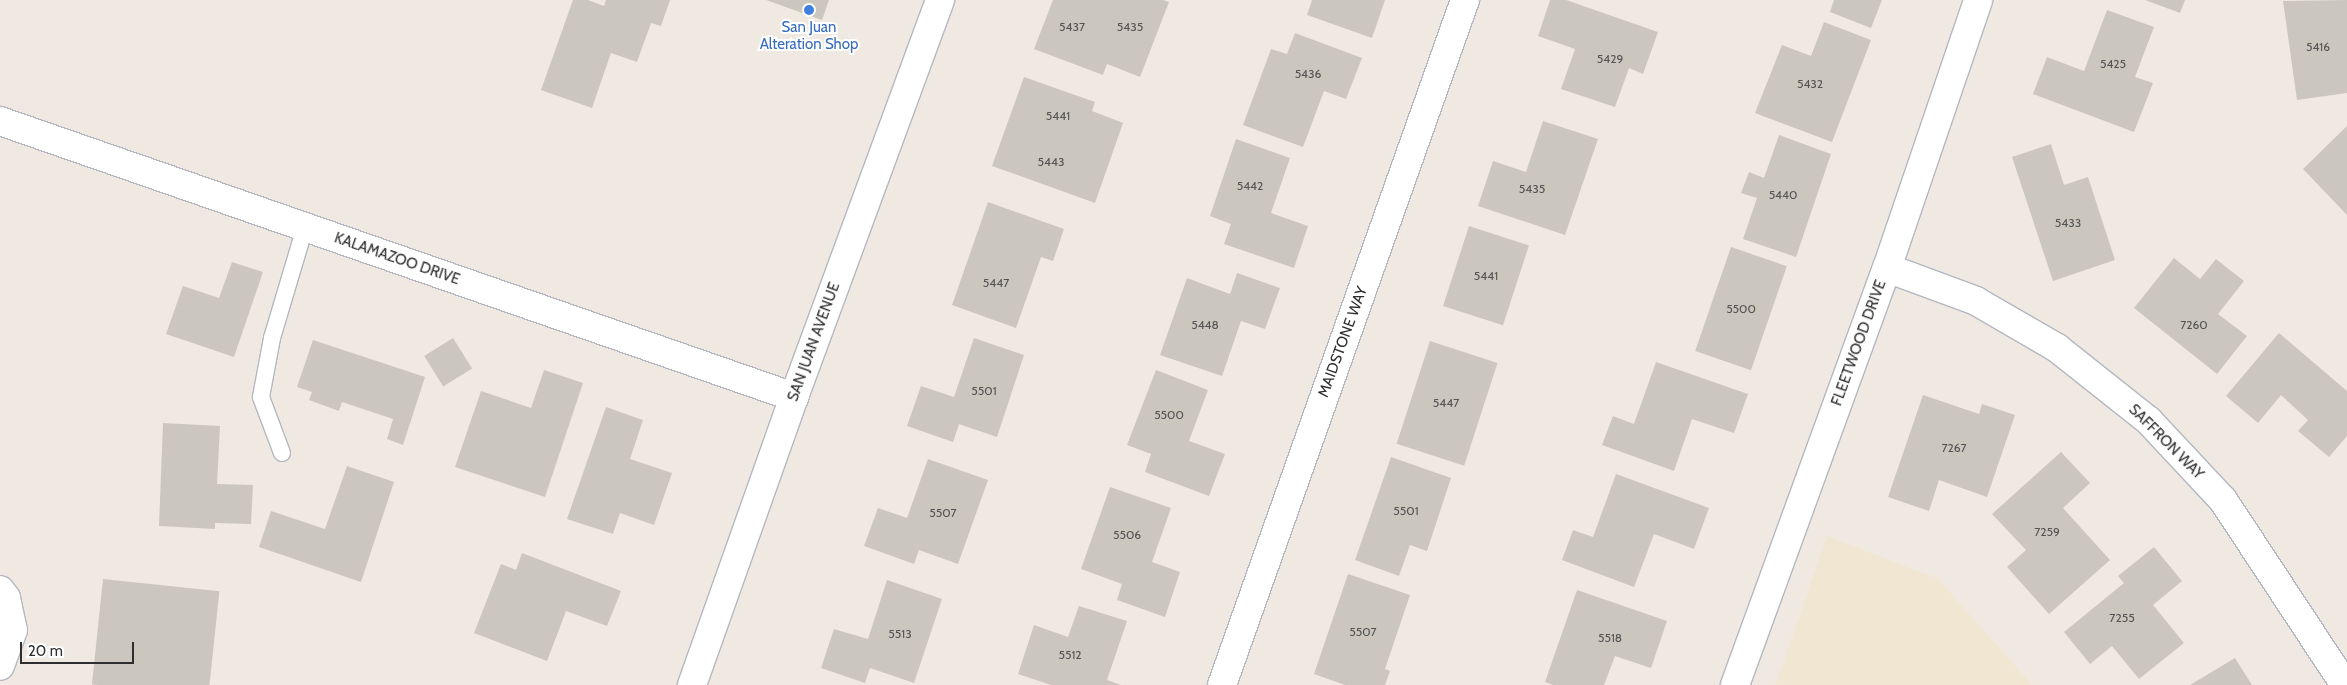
<!DOCTYPE html>
<style>
body{margin:0}
#map{position:relative;width:2347px;height:685px;overflow:hidden;background:#efe9e1;font-family:Cabin,sans-serif}
div>[style]{position:absolute}
[style*='--x']{left:calc(var(--x)*1px);top:calc(var(--y)*1px);width:calc(var(--w)*1px);rotate:calc(var(--a)*1deg)}
.education>*{inset:0;background:#f0e6d1}
.building>*{inset:0;background:#cbc7bf;transform-origin:0 0}
.roads{filter:drop-shadow(1px 0 #b4b7c1) drop-shadow(-1px 0 #b4b7c1) drop-shadow(0 1px #b4b7c1) drop-shadow(0 -1px #b4b7c1)}
.service>*{height:16px;margin:-8px;padding:0 8px;transform-origin:8px;border-radius:8px;background:#fff}
.minor>*{height:28px;margin:-14px;padding:0 14px;transform-origin:14px;border-radius:14px;background:#fff}
.secondary>*{height:28px;margin:-14px;padding:0 14px;transform-origin:14px;border-radius:14px;background:#fff}
.dots>*{width:14px;height:14px;translate:-50% -50%;box-sizing:border-box;border:2px solid #fff;border-radius:50%}
span{translate:-50% -50%;white-space:nowrap;text-align:center;line-height:1.15;-webkit-text-stroke:4px #fff;paint-order:stroke}
.number-label{font-size:12px;color:#555452}
.number-label span{-webkit-text-stroke-width:0}
.shop-label{font-size:15px;color:#366cbe}
.street-label{font-size:15px;color:#2e2e2e}
.scale{position:absolute;left:20px;top:642px;width:114px;height:22px;box-sizing:border-box;border:2px solid #2e2e2e;border-top:0;padding-left:6px;font-size:15px;line-height:18px;white-space:nowrap;color:#2e2e2e;-webkit-text-stroke:4px #fff;paint-order:stroke}
</style>
<div id="map">
<div class="education">
<div style="clip-path:polygon(1827px 536px,1938px 579px,2032px 685px,1776px 685px)"></div>
</div>
<div class="building">
<div style="clip-path:polygon(573px 0,588px 0,604px 6px,606px 0,670px 0,661px 26px,651px 23px,637px 62px,611px 53px,592px 108px,541px 90px)"></div>
<div style="clip-path:polygon(766px 0,829px 0,822px 20px)"></div>
<div style="clip-path:polygon(1053px 0,1163px 0,1169px 2px,1140px 77px,1107px 64px,1103px 75px,1034px 49px)"></div>
<div style="clip-path:polygon(1312px 0,1385px 0,1372px 38px,1307px 15px)"></div>
<div style="clip-path:polygon(1550px 0,1566px 0,1658px 32px,1643px 74px,1629px 68px,1615px 107px,1561px 89px,1575px 49px,1538px 36px)"></div>
<div style="clip-path:polygon(1834px 0,1882px 0,1871px 28px,1830px 12px)"></div>
<div style="clip-path:polygon(2145px 0,2185px 0,2180px 13px)"></div>
<div style="clip-path:polygon(2347px 0,2347px 93px,2297px 100px,2283px 1px)"></div>
<div style="clip-path:polygon(2107px 10px,2154px 27px,2135px 77px,2153px 83px,2134px 132px,2033px 94px,2047px 57px,2084px 71px)"></div>
<div style="clip-path:polygon(1824px 22px,1871px 40px,1832px 142px,1755px 113px,1782px 45px,1811px 56px)"></div>
<div style="clip-path:polygon(1295px 33px,1362px 58px,1346px 99px,1324px 91px,1303px 147px,1243px 125px,1271px 49px,1287px 54px)"></div>
<div style="clip-path:polygon(1024px 77px,1095px 102px,1092px 111px,1123px 123px,1095px 203px,992px 166px)"></div>
<div style="clip-path:polygon(1543px 121px,1598px 139px,1565px 235px,1478px 206px,1493px 161px,1526px 172px)"></div>
<div style="clip-path:polygon(2347px 126px,2347px 215px,2303px 169px)"></div>
<div style="clip-path:polygon(1779px 135px,1831px 154px,1796px 257px,1743px 239px,1757px 198px,1741px 193px,1749px 172px,1764px 178px)"></div>
<div style="clip-path:polygon(1236px 139px,1290px 158px,1271px 213px,1308px 226px,1294px 268px,1224px 244px,1231px 224px,1210px 216px)"></div>
<div style="clip-path:polygon(2051px 144px,2064px 185px,2088px 177px,2115px 260px,2053px 281px,2012px 157px)"></div>
<div style="clip-path:polygon(988px 202px,1064px 229px,1053px 261px,1041px 257px,1016px 328px,952px 305px)"></div>
<div style="left:1469px;top:226px;width:63px;height:84px;rotate:18deg"></div>
<div style="left:1731px;top:247px;width:59px;height:110px;rotate:19deg"></div>
<div style="clip-path:polygon(2174px 258px,2200px 279px,2216px 259px,2244px 281px,2218px 314px,2247px 336px,2217px 374px,2134px 308px)"></div>
<div style="clip-path:polygon(232px 262px,263px 272px,234px 357px,166px 334px,183px 286px,219px 298px)"></div>
<div style="clip-path:polygon(1237px 273px,1280px 288px,1265px 329px,1241px 321px,1222px 376px,1160px 355px,1187px 278px,1230px 294px)"></div>
<div style="clip-path:polygon(2279px 333px,2347px 391px,2347px 436px,2329px 457px,2298px 431px,2308px 420px,2281px 395px,2258px 423px,2226px 396px)"></div>
<div style="left:453px;top:338px;width:36px;height:34px;rotate:58deg"></div>
<div style="clip-path:polygon(974px 338px,1024px 355px,997px 437px,959px 424px,953px 442px,907px 426px,921px 386px,954px 397px)"></div>
<div style="clip-path:polygon(313px 340px,425px 377px,403px 445px,387px 439px,393px 419px,342px 402px,339px 411px,309px 400px,312px 392px,297px 387px)"></div>
<div style="left:1430px;top:341px;width:71px;height:108px;rotate:18deg"></div>
<div style="clip-path:polygon(1656px 362px,1748px 394px,1734px 433px,1692px 419px,1674px 471px,1602px 445px,1613px 416px,1634px 424px)"></div>
<div style="clip-path:polygon(544px 370px,583px 383px,545px 497px,455px 467px,481px 391px,531px 408px)"></div>
<div style="clip-path:polygon(1156px 370px,1208px 390px,1189px 441px,1225px 454px,1209px 496px,1145px 472px,1151px 454px,1127px 445px)"></div>
<div style="clip-path:polygon(1923px 395px,1979px 414px,1982px 404px,2015px 415px,1987px 497px,1939px 480px,1929px 511px,1888px 497px)"></div>
<div style="clip-path:polygon(606px 407px,643px 420px,630px 459px,672px 473px,654px 525px,620px 513px,613px 534px,567px 519px)"></div>
<div style="clip-path:polygon(163px 423px,220px 426px,217px 484px,253px 485px,251px 524px,215px 523px,215px 529px,159px 526px)"></div>
<div style="clip-path:polygon(2061px 452px,2090px 483px,2063px 508px,2110px 560px,2049px 614px,2007px 567px,2026px 550px,1992px 514px)"></div>
<div style="clip-path:polygon(1391px 457px,1451px 478px,1427px 551px,1410px 545px,1399px 576px,1355px 560px)"></div>
<div style="clip-path:polygon(928px 459px,988px 480px,958px 564px,919px 550px,914px 564px,864px 546px,878px 508px,907px 518px)"></div>
<div style="clip-path:polygon(347px 466px,394px 482px,361px 582px,259px 547px,271px 511px,325px 529px)"></div>
<div style="clip-path:polygon(1616px 474px,1709px 508px,1694px 549px,1654px 534px,1634px 587px,1562px 560px,1573px 530px,1593px 537px)"></div>
<div style="clip-path:polygon(1110px 487px,1171px 508px,1152px 562px,1180px 572px,1165px 617px,1117px 600px,1122px 584px,1081px 569px)"></div>
<div style="clip-path:polygon(2154px 547px,2182px 581px,2153px 605px,2184px 643px,2139px 679px,2112px 646px,2090px 664px,2064px 632px,2124px 583px,2118px 576px)"></div>
<div style="clip-path:polygon(522px 553px,621px 591px,607px 626px,566px 611px,547px 661px,474px 633px,501px 564px,516px 570px)"></div>
<div style="clip-path:polygon(1348px 574px,1410px 595px,1385px 669px,1390px 671px,1385px 685px,1345px 685px,1314px 674px)"></div>
<div style="left:103px;top:579px;width:117px;height:106px;rotate:6deg"></div>
<div style="clip-path:polygon(887px 580px,942px 599px,914px 683px,870px 668px,865px 683px,821px 668px,834px 629px,868px 639px)"></div>
<div style="clip-path:polygon(1577px 590px,1667px 621px,1651px 668px,1615px 656px,1604px 685px,1553px 685px,1545px 682px)"></div>
<div style="clip-path:polygon(1079px 606px,1127px 621px,1107px 680px,1121px 685px,1051px 685px,1018px 674px,1034px 625px,1068px 637px)"></div>
<div style="clip-path:polygon(2235px 658px,2252px 685px,2190px 685px)"></div>
</div>
<div class="roads">
<div class="service">
<div style="--x:282;--y:453;--w:60;--a:-110.6"></div>
<div style="--x:261;--y:397;--w:60;--a:-79.4"></div>
<div style="--x:272;--y:338;--w:116;--a:-73.4"></div>
</div>
<div class="minor">
<div style="--x:0;--y:121;--w:841;--a:19.17"></div>
<div style="--x:1887;--y:268;--w:95;--a:20.3"></div>
<div style="--x:1976;--y:301;--w:94;--a:30.1"></div>
<div style="--x:2057;--y:348;--w:117;--a:38.4"></div>
<div style="--x:2149;--y:421;--w:108;--a:46.9"></div>
<div style="--x:2223;--y:500;--w:222;--a:56.6"></div>
<div style="--x:0;--y:590;--w:10;--a:53"></div>
<div style="--x:6;--y:598;--w:33;--a:78"></div>
<div style="--x:13;--y:630;--w:38;--a:110"></div>
<div style="--x:1222;--y:685;--w:727;--a:-70.47"></div>
<div style="--x:1735;--y:685;--w:444;--a:-70"></div>
<div style="--x:1887;--y:268;--w:283;--a:-71.2"></div>
</div>
<div class="secondary">
<div style="--x:692;--y:685;--w:306;--a:-70.5"></div>
<div style="--x:794;--y:397;--w:423;--a:-69.8"></div>
</div>
</div>
<div class="dots">
<div style="left:809px;top:10px;background:#3f7fe0"></div>
</div>
<div class="number-label">
<span style="left:1072px;top:27px">5437</span>
<span style="left:1130px;top:27px">5435</span>
<span style="left:2318px;top:47px">5416</span>
<span style="left:1610px;top:59px">5429</span>
<span style="left:2113px;top:64px">5425</span>
<span style="left:1308px;top:74px">5436</span>
<span style="left:1810px;top:84px">5432</span>
<span style="left:1058px;top:116px">5441</span>
<span style="left:1051px;top:162px">5443</span>
<span style="left:1250px;top:186px">5442</span>
<span style="left:1532px;top:189px">5435</span>
<span style="left:1783px;top:195px">5440</span>
<span style="left:2068px;top:223px">5433</span>
<span style="left:1486px;top:276px">5441</span>
<span style="left:996px;top:283px">5447</span>
<span style="left:1741px;top:309px">5500</span>
<span style="left:1205px;top:325px">5448</span>
<span style="left:2194px;top:325px">7260</span>
<span style="left:984px;top:391px">5501</span>
<span style="left:1446px;top:403px">5447</span>
<span style="left:1169px;top:415px">5500</span>
<span style="left:1954px;top:448px">7267</span>
<span style="left:1406px;top:511px">5501</span>
<span style="left:943px;top:513px">5507</span>
<span style="left:2047px;top:532px">7259</span>
<span style="left:1127px;top:535px">5506</span>
<span style="left:2122px;top:618px">7255</span>
<span style="left:1363px;top:632px">5507</span>
<span style="left:900px;top:634px">5513</span>
<span style="left:1610px;top:638px">5518</span>
<span style="left:1070px;top:655px">5512</span>
</div>
<div class="shop-label">
<span style="left:809px;top:36px">San Juan<br>Alteration Shop</span>
</div>
<div class="street-label">
<span style="left:397px;top:259px;rotate:19deg">KALAMAZOO DRIVE</span>
<span style="left:814px;top:342px;rotate:-70deg">SAN JUAN AVENUE</span>
<span style="left:1343px;top:342px;rotate:-70deg">MAIDSTONE WAY</span>
<span style="left:1859px;top:343px;rotate:-70deg">FLEETWOOD DRIVE</span>
<span style="left:2166px;top:442px;rotate:45deg">SAFFRON WAY</span>
</div>
<div class="scale">20 m</div>
</div>
